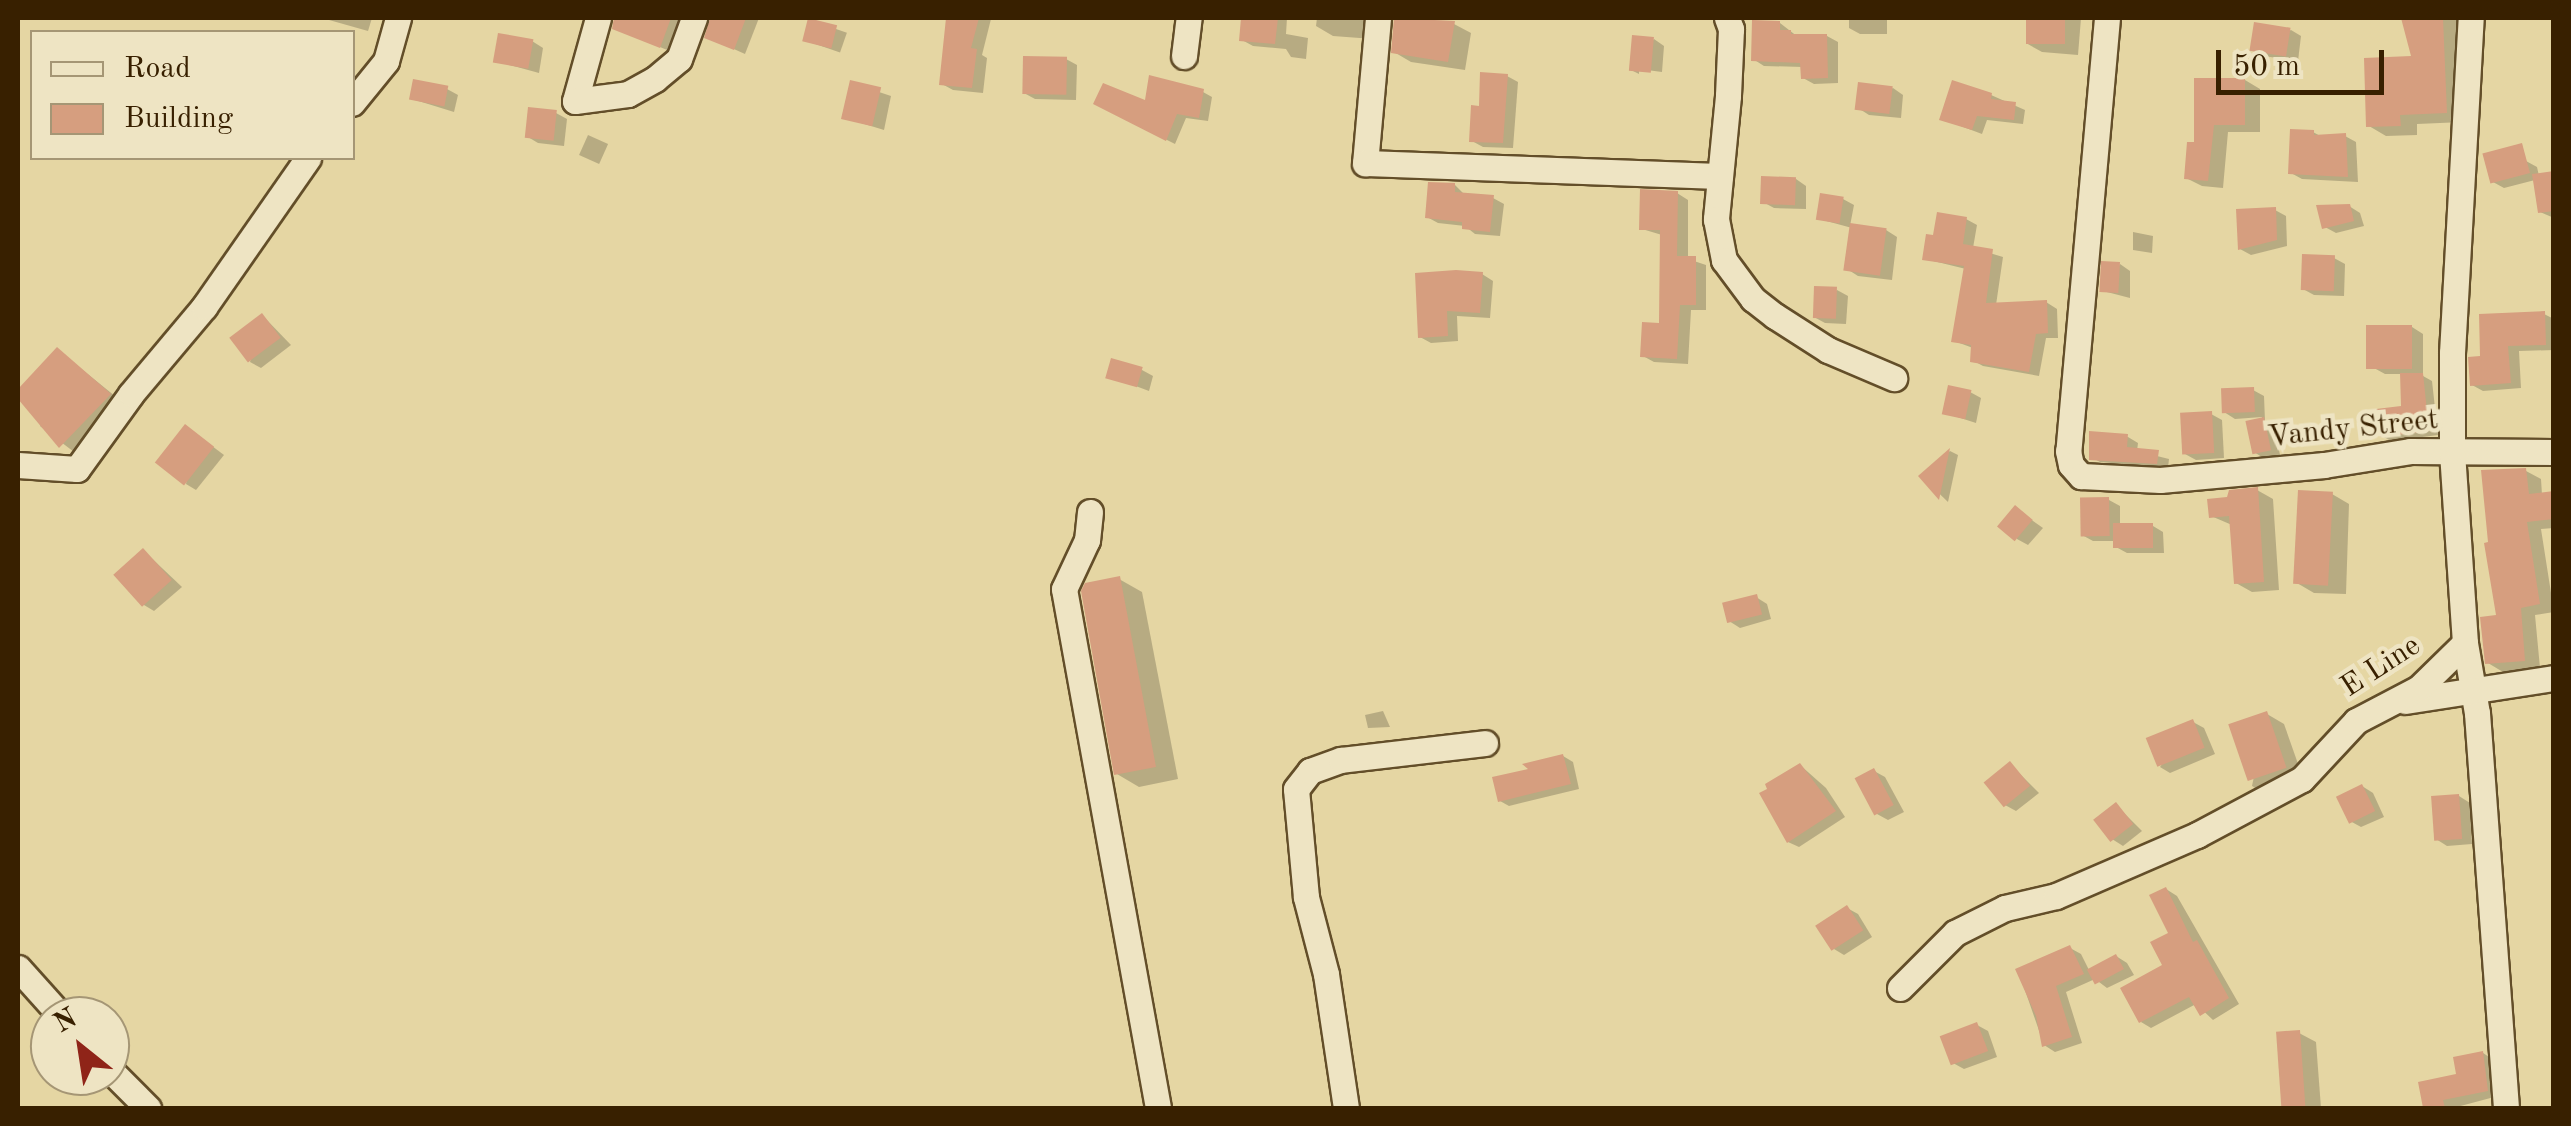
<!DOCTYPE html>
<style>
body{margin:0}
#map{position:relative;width:2571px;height:1126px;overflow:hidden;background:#e5d6a3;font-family:"Old Standard TT",serif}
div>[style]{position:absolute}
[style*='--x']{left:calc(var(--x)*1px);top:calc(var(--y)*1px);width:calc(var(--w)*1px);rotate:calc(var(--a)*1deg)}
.shadow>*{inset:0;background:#0003;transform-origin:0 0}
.building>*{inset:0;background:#d69e7f;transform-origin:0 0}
.roads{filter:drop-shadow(2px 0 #634e29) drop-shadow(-2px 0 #634e29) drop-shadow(0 2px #634e29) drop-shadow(0 -2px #634e29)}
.minor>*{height:25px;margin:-12.5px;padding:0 12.5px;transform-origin:12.5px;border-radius:12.5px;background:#eee4c3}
span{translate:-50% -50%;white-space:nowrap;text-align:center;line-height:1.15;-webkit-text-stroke:9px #eee4c3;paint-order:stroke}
.street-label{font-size:30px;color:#382000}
.frame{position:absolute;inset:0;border:20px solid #382000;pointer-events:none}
.legend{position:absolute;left:30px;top:30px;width:325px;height:130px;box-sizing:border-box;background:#eee4c3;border:2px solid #a59675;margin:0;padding:12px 18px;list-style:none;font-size:30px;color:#382000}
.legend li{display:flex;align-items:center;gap:20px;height:50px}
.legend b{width:50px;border:2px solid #a59675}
.north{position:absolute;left:30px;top:996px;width:100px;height:100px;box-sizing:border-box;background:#eee4c3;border:2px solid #a59675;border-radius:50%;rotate:330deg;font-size:28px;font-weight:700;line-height:40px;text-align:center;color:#382000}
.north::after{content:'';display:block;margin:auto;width:35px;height:45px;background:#8f2418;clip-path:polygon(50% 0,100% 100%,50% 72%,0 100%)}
.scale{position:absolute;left:2216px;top:50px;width:168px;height:45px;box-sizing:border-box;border:5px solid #382000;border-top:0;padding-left:12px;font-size:30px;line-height:35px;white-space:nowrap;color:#382000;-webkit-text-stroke:8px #eee4c3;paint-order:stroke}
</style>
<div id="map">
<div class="shadow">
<div style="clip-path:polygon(322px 18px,372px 18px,368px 31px)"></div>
<div style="clip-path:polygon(614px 18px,635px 20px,684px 18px,672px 52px,614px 28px)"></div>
<div style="clip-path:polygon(713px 18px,759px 18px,745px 54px,707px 37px)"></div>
<div style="clip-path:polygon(947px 18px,991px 19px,982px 55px,987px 58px,983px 93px,953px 90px,942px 84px)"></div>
<div style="clip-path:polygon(1244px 18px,1287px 18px,1286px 34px,1308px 38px,1306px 59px,1291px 57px,1286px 49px,1253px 46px,1242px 40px)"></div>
<div style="clip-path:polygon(1317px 18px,1375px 18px,1373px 39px,1333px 36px,1316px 26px)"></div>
<div style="clip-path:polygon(1395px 18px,1454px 24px,1471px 33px,1465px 70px,1411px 62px,1394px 52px)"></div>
<div style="clip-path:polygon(1849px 18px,1887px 18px,1887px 34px,1860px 34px,1849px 28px)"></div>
<div style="clip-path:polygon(2029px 18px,2081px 18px,2078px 55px,2042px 52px,2026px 43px)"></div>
<div style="clip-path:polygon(2403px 18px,2462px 18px,2463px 122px,2417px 124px,2417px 135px,2386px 136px,2369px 126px,2415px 58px)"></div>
<div style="left:810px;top:20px;width:39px;height:21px;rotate:19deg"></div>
<div style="clip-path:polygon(1780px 23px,1798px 37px,1827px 36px,1838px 42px,1838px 83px,1814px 84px,1803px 78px,1803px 67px,1764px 66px,1753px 59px)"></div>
<div style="clip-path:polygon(2291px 30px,2301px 36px,2298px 61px,2263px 56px,2252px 50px)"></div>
<div style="clip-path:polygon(1654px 39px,1664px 46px,1662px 72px,1639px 69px,1639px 74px,1631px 70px)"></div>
<div style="clip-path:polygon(532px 41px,543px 48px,539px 73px,495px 61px)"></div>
<div style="clip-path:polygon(1066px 59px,1077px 65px,1076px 100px,1035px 99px,1024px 93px)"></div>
<div style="clip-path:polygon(1507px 76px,1518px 82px,1513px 148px,1483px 147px,1472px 141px)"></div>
<div style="clip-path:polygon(2245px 80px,2260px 89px,2260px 132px,2228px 132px,2223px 188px,2202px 186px,2186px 178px,2196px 145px)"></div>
<div style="clip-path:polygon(852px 83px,891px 96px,884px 130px,845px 118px)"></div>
<div style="clip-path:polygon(1893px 88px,1903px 95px,1901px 118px,1869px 115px,1858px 108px)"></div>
<div style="clip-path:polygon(447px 89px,458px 95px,454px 112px,412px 99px)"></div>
<div style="clip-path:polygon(1203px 92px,1212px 97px,1208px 121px,1186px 118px,1175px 144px,1105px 109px)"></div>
<div style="clip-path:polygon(1991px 95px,2025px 110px,2023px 124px,1987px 120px,1982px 134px,1942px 119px)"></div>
<div style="clip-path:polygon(556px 113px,567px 119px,564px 146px,538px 143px,528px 137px)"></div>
<div style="clip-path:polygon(2313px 132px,2322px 137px,2345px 136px,2356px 142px,2358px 182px,2302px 179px,2291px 173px)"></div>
<div style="left:588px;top:135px;width:22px;height:22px;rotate:24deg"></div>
<div style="clip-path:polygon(2526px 161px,2537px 167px,2539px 176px,2554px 173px,2554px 218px,2540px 212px,2535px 180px,2504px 188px,2493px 182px)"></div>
<div style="clip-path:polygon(1796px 179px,1806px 186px,1806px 209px,1774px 208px,1763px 202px)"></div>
<div style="clip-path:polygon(1455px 185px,1465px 195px,1493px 198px,1504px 204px,1500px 236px,1475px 234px,1465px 226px,1438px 223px,1427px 217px)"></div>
<div style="clip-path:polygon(1677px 193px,1688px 200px,1688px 259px,1706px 265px,1706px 310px,1691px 310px,1688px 364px,1654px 362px,1643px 356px,1662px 325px,1662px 235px,1642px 229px)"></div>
<div style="clip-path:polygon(1843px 199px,1854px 205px,1850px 226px,1886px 230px,1897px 237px,1892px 280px,1858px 276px,1847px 269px,1852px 228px,1819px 219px)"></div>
<div style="clip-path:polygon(2349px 206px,2360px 213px,2364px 226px,2336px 233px,2325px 227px)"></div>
<div style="clip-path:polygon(2275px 210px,2286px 216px,2287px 246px,2251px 255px,2240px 249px)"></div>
<div style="clip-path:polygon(1966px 219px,1977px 225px,1973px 248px,2003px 257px,1996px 305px,2046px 302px,2057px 309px,2058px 338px,2046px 338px,2039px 376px,1983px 366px,1972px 360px,1973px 348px,1954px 341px,1966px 269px,1925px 259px,1935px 238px)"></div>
<div style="clip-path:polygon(2133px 232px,2153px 236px,2152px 253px,2133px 250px)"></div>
<div style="clip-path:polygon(2334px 258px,2345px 264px,2344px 296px,2314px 295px,2303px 289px)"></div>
<div style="clip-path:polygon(2120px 264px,2130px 271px,2130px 298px,2103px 291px)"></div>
<div style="clip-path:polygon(1482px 274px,1493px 281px,1490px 318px,1457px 316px,1458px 341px,1431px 343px,1420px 337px)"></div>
<div style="clip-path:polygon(1837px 290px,1848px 296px,1846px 324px,1825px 323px,1814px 317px)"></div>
<div style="clip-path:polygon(2544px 314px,2554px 319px,2554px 350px,2519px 351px,2521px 388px,2483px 391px,2472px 385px,2483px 358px)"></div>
<div style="clip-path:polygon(263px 316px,291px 345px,261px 368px,250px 362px)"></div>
<div style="clip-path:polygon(2412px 327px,2423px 334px,2423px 376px,2432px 381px,2438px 435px,2391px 441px,2382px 436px,2403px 408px,2403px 374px,2385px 374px,2374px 368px)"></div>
<div style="clip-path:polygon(58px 350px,126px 405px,78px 455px,40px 426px,44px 421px,18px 396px)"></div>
<div style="clip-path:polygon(1142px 370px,1153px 376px,1149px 391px,1109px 376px)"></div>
<div style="clip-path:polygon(2253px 390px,2264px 396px,2265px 421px,2274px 426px,2280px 455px,2265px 459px,2254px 452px,2262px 417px,2235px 419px,2224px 412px)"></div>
<div style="clip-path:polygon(1970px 392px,1981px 398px,1976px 423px,1945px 413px)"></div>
<div style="clip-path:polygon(2211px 414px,2222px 420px,2224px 458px,2196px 460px,2185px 454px)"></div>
<div style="clip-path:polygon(196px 434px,224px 455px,196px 490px,186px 484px)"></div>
<div style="clip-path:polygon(2091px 434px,2128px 437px,2138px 443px,2137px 451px,2169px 459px,2168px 468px,2100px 462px,2089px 456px)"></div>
<div style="clip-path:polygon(1950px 451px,1958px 455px,1948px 502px,1921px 476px)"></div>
<div style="clip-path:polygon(2526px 471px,2541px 479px,2542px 495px,2554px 494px,2554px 528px,2541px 529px,2554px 612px,2535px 615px,2540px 668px,2503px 672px,2488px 663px)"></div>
<div style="clip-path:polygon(2257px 490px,2273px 499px,2279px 590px,2252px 592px,2236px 583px,2232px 525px,2211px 516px)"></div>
<div style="clip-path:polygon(2332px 494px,2349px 504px,2346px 594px,2314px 593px,2297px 583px)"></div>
<div style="clip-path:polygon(2109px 500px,2120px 506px,2120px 526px,2153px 526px,2163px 532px,2164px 553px,2127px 553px,2116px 547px,2116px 541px,2093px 541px,2082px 535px)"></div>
<div style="clip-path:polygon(2015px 508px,2043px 528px,2028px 545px,2017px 539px)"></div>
<div style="clip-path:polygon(144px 551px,182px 587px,154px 611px,144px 605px)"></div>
<div style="clip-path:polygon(1119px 579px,1142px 592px,1178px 779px,1139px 787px,1117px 774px)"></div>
<div style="clip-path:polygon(1756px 597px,1767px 604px,1771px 619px,1740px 628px,1729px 621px)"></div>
<div style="clip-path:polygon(1383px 711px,1390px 727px,1368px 728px,1365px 715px)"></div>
<div style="clip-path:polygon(2267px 714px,2284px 724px,2303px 778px,2269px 796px,2252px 786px)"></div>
<div style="clip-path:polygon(2193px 722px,2204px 728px,2215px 754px,2170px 773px,2160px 767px)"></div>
<div style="clip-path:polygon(1563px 756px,1573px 762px,1579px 789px,1509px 806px,1500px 801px,1533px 771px)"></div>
<div style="clip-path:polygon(2010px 764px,2039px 793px,2016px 811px,2005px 805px)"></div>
<div style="clip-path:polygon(1800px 765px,1826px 788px,1845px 817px,1799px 847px,1788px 842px)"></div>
<div style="clip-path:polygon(1874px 771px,1885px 777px,1904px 812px,1888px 820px,1877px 814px)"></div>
<div style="clip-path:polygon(2362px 786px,2373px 793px,2384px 817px,2361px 827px,2350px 821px)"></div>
<div style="clip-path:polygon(2459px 796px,2470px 803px,2472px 844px,2447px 846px,2436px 839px)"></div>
<div style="clip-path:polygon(2116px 805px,2142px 831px,2123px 846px,2112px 839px)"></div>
<div style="clip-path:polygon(2166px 889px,2177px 896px,2239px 1004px,2213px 1020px,2196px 1004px,2151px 1028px,2141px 1022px,2166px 966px,2171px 934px)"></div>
<div style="clip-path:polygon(1847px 908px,1858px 914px,1872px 937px,1844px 955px,1834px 949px)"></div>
<div style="clip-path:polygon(2070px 948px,2081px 954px,2089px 970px,2116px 956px,2127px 963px,2134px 975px,2107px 988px,2095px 979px,2066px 992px,2082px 1043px,2055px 1052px,2044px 1045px,2018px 970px)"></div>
<div style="clip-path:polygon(1977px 1025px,1988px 1031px,1997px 1057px,1964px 1069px,1953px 1063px)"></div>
<div style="clip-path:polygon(2299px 1033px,2316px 1042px,2321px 1108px,2285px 1108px,2279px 1034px)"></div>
<div style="clip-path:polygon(2483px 1053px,2494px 1060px,2498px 1096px,2453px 1108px,2426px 1108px,2421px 1084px,2459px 1076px)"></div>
</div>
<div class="building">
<div style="clip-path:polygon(614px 18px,671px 18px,660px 48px,612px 29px)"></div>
<div style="clip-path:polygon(710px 18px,746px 18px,734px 50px,704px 38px)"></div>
<div style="left:808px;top:18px;width:30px;height:24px;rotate:14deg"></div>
<div style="clip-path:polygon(946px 18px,979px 18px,971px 48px,977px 49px,972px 88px,939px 85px)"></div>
<div style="clip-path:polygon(1241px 18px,1278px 18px,1275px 44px,1239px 41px)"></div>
<div style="clip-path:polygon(1394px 18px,1455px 21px,1448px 62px,1391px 53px)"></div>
<div style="left:2026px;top:18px;width:39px;height:26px"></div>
<div style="clip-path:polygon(2401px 18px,2443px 18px,2447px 113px,2400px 115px,2401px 126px,2366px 127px,2364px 58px,2411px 56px)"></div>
<div style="clip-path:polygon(1752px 20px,1780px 21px,1780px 30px,1791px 30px,1791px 34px,1827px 34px,1828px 78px,1801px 79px,1800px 63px,1751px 61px)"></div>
<div style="left:2254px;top:22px;width:37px;height:29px;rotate:9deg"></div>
<div style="left:498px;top:33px;width:36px;height:30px;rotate:10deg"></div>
<div style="left:1632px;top:35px;width:22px;height:36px;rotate:5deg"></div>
<div style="left:1023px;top:56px;width:44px;height:38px;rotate:1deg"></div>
<div style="clip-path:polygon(1480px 72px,1508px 74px,1503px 143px,1469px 142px,1471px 105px,1479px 106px)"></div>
<div style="clip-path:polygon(1149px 75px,1204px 89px,1199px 118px,1177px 114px,1166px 141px,1093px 104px,1103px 83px,1145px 100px)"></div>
<div style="clip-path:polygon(2194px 78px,2245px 78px,2245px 125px,2214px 125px,2208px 181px,2184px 179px,2187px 142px,2194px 142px)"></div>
<div style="left:413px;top:79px;width:36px;height:21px;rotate:11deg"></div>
<div style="left:850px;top:80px;width:32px;height:40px;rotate:13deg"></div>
<div style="clip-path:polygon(1952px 80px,1992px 93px,1991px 99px,2016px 102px,2014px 120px,1977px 116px,1972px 130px,1939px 120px)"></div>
<div style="left:1858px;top:82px;width:35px;height:28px;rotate:7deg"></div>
<div style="left:528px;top:107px;width:29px;height:31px;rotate:6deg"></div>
<div style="clip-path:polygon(2290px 129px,2314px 130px,2314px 135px,2346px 133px,2348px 177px,2288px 174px)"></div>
<div style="left:2522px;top:143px;width:31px;height:41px;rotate:75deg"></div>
<div style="clip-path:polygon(2554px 171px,2554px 211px,2538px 213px,2532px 174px)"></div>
<div style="left:1761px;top:176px;width:35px;height:28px;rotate:2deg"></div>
<div style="clip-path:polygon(1428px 182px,1455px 183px,1455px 192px,1494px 195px,1490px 232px,1462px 229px,1462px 222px,1425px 218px)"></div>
<div style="clip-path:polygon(1640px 189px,1678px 191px,1677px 256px,1696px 256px,1696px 305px,1680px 305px,1677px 359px,1640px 357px,1642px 322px,1659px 323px,1660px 230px,1639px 230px)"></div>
<div style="left:1820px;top:193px;width:24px;height:27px;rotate:9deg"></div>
<div style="clip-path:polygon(2350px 204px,2354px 221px,2322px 229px,2316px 205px)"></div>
<div style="clip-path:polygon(2276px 207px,2277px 240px,2238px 250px,2236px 209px)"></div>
<div style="clip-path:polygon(1937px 212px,1967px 217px,1963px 244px,1993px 249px,1986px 303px,2047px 300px,2048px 333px,2036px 334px,2029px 372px,1970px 362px,1971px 345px,1951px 342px,1964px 266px,1922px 260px,1926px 234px,1933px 235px)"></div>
<div style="left:1850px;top:223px;width:37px;height:48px;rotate:8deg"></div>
<div style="left:2302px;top:254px;width:33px;height:36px;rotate:2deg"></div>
<div style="left:2101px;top:261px;width:19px;height:31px;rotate:3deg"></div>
<div style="clip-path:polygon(1456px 270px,1483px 272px,1480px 313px,1447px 311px,1448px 336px,1418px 338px,1415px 273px)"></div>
<div style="left:1814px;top:286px;width:23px;height:32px;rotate:2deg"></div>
<div style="clip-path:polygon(2545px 311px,2546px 345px,2508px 346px,2511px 383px,2470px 386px,2468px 357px,2480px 356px,2479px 314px)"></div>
<div style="left:262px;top:313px;width:31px;height:41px;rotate:53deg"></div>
<div style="left:2366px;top:325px;width:46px;height:44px"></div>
<div style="clip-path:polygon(57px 347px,111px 394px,59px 448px,18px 399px,18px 389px)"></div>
<div style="left:1111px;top:358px;width:33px;height:21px;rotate:16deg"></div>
<div style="clip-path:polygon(2400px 373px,2423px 373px,2429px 431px,2380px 437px,2376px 409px,2401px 406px)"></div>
<div style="left:1948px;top:385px;width:24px;height:30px;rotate:12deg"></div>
<div style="left:2254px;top:387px;width:25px;height:33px;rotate:88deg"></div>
<div style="left:2212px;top:411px;width:42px;height:32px;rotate:87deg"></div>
<div style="left:2264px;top:417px;width:34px;height:19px;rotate:78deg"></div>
<div style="left:185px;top:424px;width:37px;height:49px;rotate:38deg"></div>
<div style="clip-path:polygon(2089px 431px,2128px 434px,2127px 447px,2159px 450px,2157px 464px,2089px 460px)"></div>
<div style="clip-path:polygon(1950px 448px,1939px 500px,1918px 476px)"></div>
<div style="clip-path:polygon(2526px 468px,2529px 494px,2554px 491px,2554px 519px,2527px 522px,2540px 604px,2521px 608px,2525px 661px,2485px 664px,2480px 617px,2496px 615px,2484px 543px,2488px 542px,2481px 470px)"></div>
<div style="clip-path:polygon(2258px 487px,2264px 582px,2234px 584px,2229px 516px,2209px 518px,2207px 499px,2227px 497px,2229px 490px)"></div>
<div style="left:2298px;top:490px;width:35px;height:94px;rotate:3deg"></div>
<div style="left:2109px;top:497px;width:39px;height:29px;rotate:89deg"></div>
<div style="left:2015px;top:505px;width:23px;height:28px;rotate:40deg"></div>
<div style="left:2153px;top:523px;width:25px;height:40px;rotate:90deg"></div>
<div style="left:143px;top:548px;width:43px;height:40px;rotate:48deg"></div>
<div style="clip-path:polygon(1120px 576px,1156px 767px,1114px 775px,1081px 591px,1085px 583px)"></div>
<div style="left:1757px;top:594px;width:21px;height:36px;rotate:76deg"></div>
<div style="left:2267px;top:711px;width:60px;height:41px;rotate:71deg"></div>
<div style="left:2193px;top:719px;width:31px;height:51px;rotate:68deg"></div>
<div style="clip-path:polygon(1563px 754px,1571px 784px,1498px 802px,1492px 777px,1528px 769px,1522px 764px)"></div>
<div style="left:2010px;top:761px;width:32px;height:34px;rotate:51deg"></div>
<div style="clip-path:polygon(1800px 763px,1836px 811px,1787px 843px,1759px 793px,1767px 789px,1765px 784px)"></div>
<div style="left:1874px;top:768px;width:42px;height:22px;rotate:62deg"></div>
<div style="left:2362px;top:784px;width:30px;height:29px;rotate:64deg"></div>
<div style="left:2459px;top:794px;width:45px;height:28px;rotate:86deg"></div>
<div style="left:2116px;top:802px;width:28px;height:29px;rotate:52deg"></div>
<div style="clip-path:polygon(2166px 887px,2193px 942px,2197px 940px,2229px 998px,2200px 1016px,2189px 997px,2139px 1023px,2120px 988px,2162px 965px,2150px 942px,2168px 933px,2149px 895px)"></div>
<div style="left:1847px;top:905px;width:30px;height:38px;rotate:57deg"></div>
<div style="clip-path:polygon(2070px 945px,2084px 974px,2056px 986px,2072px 1037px,2042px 1047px,2036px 1016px,2015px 969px)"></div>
<div style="left:2116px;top:954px;width:17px;height:33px;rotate:62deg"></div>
<div style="left:1977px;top:1022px;width:31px;height:40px;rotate:69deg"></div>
<div style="left:2300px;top:1030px;width:78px;height:24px;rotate:86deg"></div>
<div style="clip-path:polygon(2483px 1051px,2488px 1091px,2443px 1100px,2445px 1108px,2423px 1108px,2418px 1082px,2456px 1074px,2453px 1057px)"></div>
</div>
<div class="roads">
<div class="minor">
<div style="--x:598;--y:18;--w:86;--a:105.5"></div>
<div style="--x:575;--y:101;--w:53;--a:-7.5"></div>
<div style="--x:628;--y:94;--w:31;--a:-29"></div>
<div style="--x:655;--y:79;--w:31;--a:-40"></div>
<div style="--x:679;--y:59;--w:44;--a:-69.9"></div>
<div style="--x:1378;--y:18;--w:146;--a:95.1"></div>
<div style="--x:1365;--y:163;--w:355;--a:2.1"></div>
<div style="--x:1727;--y:18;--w:12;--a:70"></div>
<div style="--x:1731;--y:29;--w:67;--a:92.6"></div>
<div style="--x:1728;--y:96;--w:124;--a:95.6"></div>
<div style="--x:1716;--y:219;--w:42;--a:79"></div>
<div style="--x:1724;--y:260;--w:49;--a:53.4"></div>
<div style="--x:1753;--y:299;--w:28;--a:38"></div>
<div style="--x:1775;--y:316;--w:63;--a:32.7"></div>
<div style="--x:1828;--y:350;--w:72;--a:23"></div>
<div style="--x:2107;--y:18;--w:435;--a:95.1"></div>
<div style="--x:2068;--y:451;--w:14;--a:78"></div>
<div style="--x:2071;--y:465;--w:15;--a:48"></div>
<div style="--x:2081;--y:476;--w:79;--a:2.9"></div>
<div style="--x:2160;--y:480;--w:165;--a:-5.2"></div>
<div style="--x:2324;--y:465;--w:87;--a:-9.2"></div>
<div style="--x:2410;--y:451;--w:144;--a:0.4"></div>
<div style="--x:1184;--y:56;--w:38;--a:-83"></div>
<div style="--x:352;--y:103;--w:54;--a:-51"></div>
<div style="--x:386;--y:61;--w:45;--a:-74.4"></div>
<div style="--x:18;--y:465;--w:59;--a:3.9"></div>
<div style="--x:77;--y:469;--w:92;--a:-54.2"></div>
<div style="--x:131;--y:394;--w:114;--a:-50"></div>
<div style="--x:204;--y:307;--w:182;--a:-55.1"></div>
<div style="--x:1090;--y:512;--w:28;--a:96"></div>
<div style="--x:1087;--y:540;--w:54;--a:115.1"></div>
<div style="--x:1064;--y:589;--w:527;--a:79.73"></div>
<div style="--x:2465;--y:643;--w:71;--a:80.3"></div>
<div style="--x:2477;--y:713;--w:396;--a:85.8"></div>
<div style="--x:2405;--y:701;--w:151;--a:-8.8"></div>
<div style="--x:18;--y:968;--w:64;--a:48.1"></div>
<div style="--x:1900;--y:988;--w:78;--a:-45"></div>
<div style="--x:1955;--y:933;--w:56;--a:-26.6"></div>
<div style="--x:2005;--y:908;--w:52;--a:-13.2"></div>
<div style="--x:2056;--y:896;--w:154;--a:-23.4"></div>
<div style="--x:2197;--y:835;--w:119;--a:-28.1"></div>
<div style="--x:2302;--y:779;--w:79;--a:-47"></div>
<div style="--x:2356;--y:721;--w:71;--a:-27.6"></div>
<div style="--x:2419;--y:688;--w:64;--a:-44.4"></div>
<div style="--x:2465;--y:643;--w:192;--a:-93.9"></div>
<div style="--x:2452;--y:451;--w:98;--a:-90"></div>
<div style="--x:2452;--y:353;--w:336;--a:-86.8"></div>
<div style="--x:110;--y:1070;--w:54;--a:45"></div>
<div style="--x:1346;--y:1108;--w:135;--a:-98.5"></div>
<div style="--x:1326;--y:974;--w:80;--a:-104.6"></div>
<div style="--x:1306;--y:897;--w:108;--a:-95.3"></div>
<div style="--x:1296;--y:789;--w:23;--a:-52"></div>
<div style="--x:1310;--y:771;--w:33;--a:-20"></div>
<div style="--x:1341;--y:760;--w:145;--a:-6.7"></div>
</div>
</div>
<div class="street-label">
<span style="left:2353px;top:429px;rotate:-6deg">Vandy Street</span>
<span style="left:2381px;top:667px;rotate:-33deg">E Line</span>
</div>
<div class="frame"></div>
<ul class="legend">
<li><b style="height:12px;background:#eee4c3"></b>Road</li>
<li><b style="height:28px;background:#d69e7f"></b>Building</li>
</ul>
<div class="north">N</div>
<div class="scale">50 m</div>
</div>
